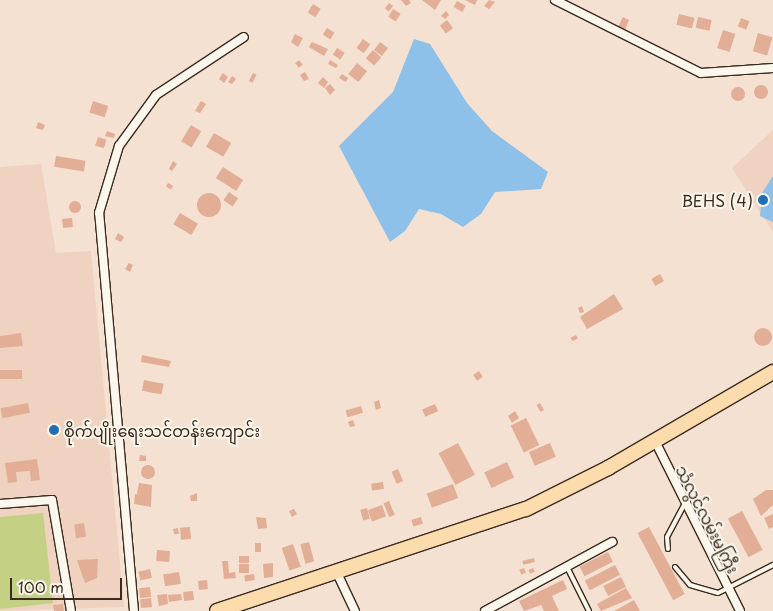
<!DOCTYPE html>
<meta charset="utf-8">
<style>
body{margin:0}
#map{position:relative;width:773px;height:611px;overflow:hidden;background:#f4e1d2;font-family:"Playpen Sans","Noto Sans Myanmar",sans-serif}
div>[style]{position:absolute}
[style*='--x']{left:calc(var(--x)*1px);top:calc(var(--y)*1px);width:calc(var(--w)*1px);rotate:calc(var(--a)*1deg)}
.built>*{inset:0;background:#efd2c0}
.green>*{inset:0;background:#c4d184}
.water>*{inset:0;background:#8dc1ea}
.building>*{inset:0;background:#e3ae96;transform-origin:0 0}
.round{border-radius:50%}
.roads{filter:drop-shadow(1px 0 #3b2a1e) drop-shadow(-1px 0 #3b2a1e) drop-shadow(0 1px #3b2a1e) drop-shadow(0 -1px #3b2a1e)}
.service>*{height:4px;margin:-2px;padding:0 2px;transform-origin:2px;border-radius:2px;background:#fbf7ec}
.minor>*{height:8px;margin:-4px;padding:0 4px;transform-origin:4px;border-radius:4px;background:#fbf7ec}
.trunk>*{height:14px;margin:-7px;padding:0 7px;transform-origin:7px;border-radius:7px;background:#fcdcac}
.dots>*{width:14px;height:14px;translate:-50% -50%;box-sizing:border-box;border:2px solid #fbf7ec;border-radius:50%}
span{translate:-50% -50%;white-space:nowrap;text-align:center;line-height:1.15;-webkit-text-stroke:4px #fbf7ec;paint-order:stroke}
.poi-label{font-size:16px;color:#3b2a1e}
.right{translate:-100% -50%;text-align:right}
.left{translate:0 -50%;text-align:left}
.street-label{font-size:16px;color:#3b2a1e}
.scale{position:absolute;left:10px;top:578px;width:112px;height:22px;box-sizing:border-box;border:2px solid #3b2a1e;border-top:0;padding-left:6px;font-size:15px;line-height:18px;white-space:nowrap;color:#3b2a1e;-webkit-text-stroke:4px #fbf7ec;paint-order:stroke}
</style>
<div id="map">
<div class="built">
<div style="clip-path:polygon(773px 130px,773px 232px,732px 168px)"></div>
<div style="clip-path:polygon(41px 164px,56px 253px,91px 251px,124px 607px,0 611px,0 167px)"></div>
</div>
<div class="green">
<div style="clip-path:polygon(43px 513px,53px 603px,0 609px,0 517px)"></div>
</div>
<div class="water">
<div style="clip-path:polygon(414px 39px,430px 44px,467px 103px,492px 131px,548px 172px,541px 189px,495px 192px,481px 214px,463px 227px,441px 214px,419px 209px,405px 231px,390px 242px,339px 146px,393px 92px)"></div>
<div style="clip-path:polygon(773px 176px,773px 222px,760px 216px,762px 193px)"></div>
</div>
<div class="building">
<div style="clip-path:polygon(401px 0,409px 0,411px 3px,406px 6px)"></div>
<div style="clip-path:polygon(422px 0,441px 0,435px 10px)"></div>
<div style="clip-path:polygon(465px 0,477px 0,475px 5px)"></div>
<div style="clip-path:polygon(489px 0,495px 2px,489px 9px,484px 6px)"></div>
<div style="left:457px;top:1px;width:10px;height:7px;rotate:29deg"></div>
<div style="left:389px;top:3px;width:5px;height:7px;rotate:37deg"></div>
<div style="left:313px;top:4px;width:9px;height:10px;rotate:32deg"></div>
<div style="left:393px;top:9px;width:9px;height:9px;rotate:32deg"></div>
<div style="clip-path:polygon(446px 11px,449px 15px,445px 19px,441px 16px)"></div>
<div style="left:679px;top:14px;width:16px;height:11px;rotate:14deg"></div>
<div style="clip-path:polygon(623px 17px,629px 20px,625px 30px,618px 27px)"></div>
<div style="left:698px;top:17px;width:14px;height:11px;rotate:12deg"></div>
<div style="left:741px;top:18px;width:9px;height:9px;rotate:21deg"></div>
<div style="left:447px;top:20px;width:10px;height:9px;rotate:53deg"></div>
<div style="left:327px;top:28px;width:9px;height:8px;rotate:32deg"></div>
<div style="left:723px;top:30px;width:13px;height:19px;rotate:18deg"></div>
<div style="left:758px;top:33px;width:15px;height:19px;rotate:16deg"></div>
<div style="clip-path:polygon(295px 34px,303px 38px,298px 47px,291px 42px)"></div>
<div style="left:363px;top:39px;width:9px;height:11px;rotate:36deg"></div>
<div style="clip-path:polygon(312px 42px,328px 49px,324px 56px,309px 47px)"></div>
<div style="left:380px;top:42px;width:10px;height:10px;rotate:37deg"></div>
<div style="left:337px;top:48px;width:9px;height:8px;rotate:32deg"></div>
<div style="left:373px;top:50px;width:11px;height:11px;rotate:41deg"></div>
<div style="left:299px;top:60px;width:6px;height:5px;rotate:51deg"></div>
<div style="clip-path:polygon(330px 60px,338px 65px,336px 68px,328px 64px)"></div>
<div style="left:357px;top:63px;width:13px;height:14px;rotate:39deg"></div>
<div style="clip-path:polygon(305px 72px,309px 79px,304px 81px,300px 75px)"></div>
<div style="clip-path:polygon(223px 73px,228px 77px,224px 83px,219px 79px)"></div>
<div style="left:253px;top:73px;width:4px;height:9px;rotate:27deg"></div>
<div style="clip-path:polygon(342px 74px,348px 78px,346px 82px,339px 78px)"></div>
<div style="clip-path:polygon(232px 76px,236px 79px,232px 84px,228px 82px)"></div>
<div style="clip-path:polygon(323px 77px,328px 82px,324px 88px,318px 83px)"></div>
<div style="clip-path:polygon(330px 84px,335px 90px,330px 95px,325px 88px)"></div>
<div class="round" style="left:754px;top:85px;width:14px;height:14px"></div>
<div class="round" style="left:731px;top:87px;width:14px;height:14px"></div>
<div style="left:93px;top:101px;width:16px;height:12px;rotate:18deg"></div>
<div style="clip-path:polygon(201px 101px,206px 104px,200px 113px,195px 111px)"></div>
<div style="clip-path:polygon(38px 122px,45px 125px,43px 130px,36px 128px)"></div>
<div style="left:191px;top:125px;width:12px;height:19px;rotate:31deg"></div>
<div style="clip-path:polygon(107px 131px,115px 134px,114px 138px,105px 136px)"></div>
<div style="left:214px;top:133px;width:20px;height:16px;rotate:30deg"></div>
<div style="left:98px;top:137px;width:9px;height:9px;rotate:18deg"></div>
<div style="left:56px;top:156px;width:30px;height:11px;rotate:9deg"></div>
<div style="clip-path:polygon(173px 161px,177px 164px,172px 171px,169px 169px)"></div>
<div style="left:223px;top:167px;width:24px;height:13px;rotate:33deg"></div>
<div style="left:168px;top:183px;width:6px;height:4px;rotate:31deg"></div>
<div style="left:229px;top:192px;width:11px;height:10px;rotate:34deg"></div>
<div class="round" style="left:197px;top:193px;width:24px;height:24px"></div>
<div class="round" style="left:69px;top:201px;width:12px;height:12px"></div>
<div style="left:180px;top:213px;width:21px;height:13px;rotate:31deg"></div>
<div style="left:72px;top:218px;width:9px;height:10px;rotate:84deg"></div>
<div style="clip-path:polygon(118px 233px,124px 237px,121px 242px,115px 239px)"></div>
<div style="clip-path:polygon(129px 263px,133px 265px,130px 272px,125px 269px)"></div>
<div style="left:660px;top:274px;width:8px;height:10px;rotate:60deg"></div>
<div style="clip-path:polygon(614px 294px,623px 309px,587px 329px,580px 317px)"></div>
<div style="clip-path:polygon(582px 306px,584px 312px,580px 313px,578px 308px)"></div>
<div class="round" style="left:754px;top:328px;width:18px;height:18px"></div>
<div style="clip-path:polygon(21px 333px,23px 346px,0 348px,0 336px)"></div>
<div style="left:576px;top:335px;width:4px;height:6px;rotate:63deg"></div>
<div style="clip-path:polygon(142px 355px,171px 361px,169px 367px,141px 362px)"></div>
<div style="left:22px;top:370px;width:9px;height:22px;rotate:90deg"></div>
<div style="left:479px;top:371px;width:7px;height:7px;rotate:56deg"></div>
<div style="left:144px;top:380px;width:20px;height:11px;rotate:11deg"></div>
<div style="clip-path:polygon(379px 400px,381px 408px,376px 410px,374px 402px)"></div>
<div style="left:28px;top:403px;width:10px;height:28px;rotate:79deg"></div>
<div style="left:540px;top:403px;width:8px;height:4px;rotate:60deg"></div>
<div style="left:435px;top:404px;width:8px;height:14px;rotate:67deg"></div>
<div style="left:361px;top:406px;width:7px;height:16px;rotate:74deg"></div>
<div style="clip-path:polygon(515px 411px,519px 418px,512px 423px,508px 416px)"></div>
<div style="left:526px;top:418px;width:30px;height:17px;rotate:64deg"></div>
<div style="clip-path:polygon(353px 420px,355px 426px,350px 427px,348px 422px)"></div>
<div style="left:458px;top:443px;width:36px;height:22px;rotate:62deg"></div>
<div style="left:550px;top:443px;width:15px;height:23px;rotate:67deg"></div>
<div style="clip-path:polygon(140px 455px,146px 456px,146px 461px,139px 461px)"></div>
<div style="clip-path:polygon(37px 459px,40px 480px,31px 481px,30px 471px,16px 472px,17px 482px,8px 483px,5px 463px)"></div>
<div style="left:507px;top:462px;width:17px;height:25px;rotate:65deg"></div>
<div class="round" style="left:141px;top:465px;width:14px;height:14px"></div>
<div style="left:398px;top:469px;width:13px;height:7px;rotate:67deg"></div>
<div style="left:383px;top:482px;width:7px;height:12px;rotate:82deg"></div>
<div style="clip-path:polygon(139px 483px,152px 485px,151px 507px,134px 504px,135px 494px,142px 495px,137px 494px)"></div>
<div style="left:453px;top:484px;width:15px;height:28px;rotate:70deg"></div>
<div style="clip-path:polygon(766px 490px,773px 490px,773px 505px,761px 516px,753px 499px)"></div>
<div style="clip-path:polygon(197px 493px,197px 501px,191px 501px,190px 496px)"></div>
<div style="left:389px;top:501px;width:15px;height:6px;rotate:67deg"></div>
<div style="left:382px;top:505px;width:12px;height:15px;rotate:70deg"></div>
<div style="left:367px;top:508px;width:11px;height:7px;rotate:75deg"></div>
<div style="clip-path:polygon(294px 509px,297px 514px,292px 517px,289px 511px)"></div>
<div style="left:742px;top:511px;width:44px;height:16px;rotate:62deg"></div>
<div style="clip-path:polygon(773px 514px,773px 527px,769px 529px,764px 518px)"></div>
<div style="clip-path:polygon(256px 517px,266px 518px,267px 528px,258px 529px)"></div>
<div style="left:421px;top:517px;width:7px;height:10px;rotate:74deg"></div>
<div style="left:84px;top:523px;width:14px;height:10px;rotate:82deg"></div>
<div style="left:190px;top:527px;width:12px;height:10px;rotate:85deg"></div>
<div style="left:649px;top:527px;width:76px;height:13px;rotate:62deg"></div>
<div style="clip-path:polygon(178px 528px,179px 534px,174px 534px,173px 529px)"></div>
<div style="left:309px;top:542px;width:20px;height:9px;rotate:75deg"></div>
<div style="left:255px;top:543px;width:6px;height:9px"></div>
<div style="left:293px;top:544px;width:24px;height:12px;rotate:71deg"></div>
<div style="left:157px;top:550px;width:13px;height:11px;rotate:4deg"></div>
<div style="left:608px;top:552px;width:11px;height:32px;rotate:63deg"></div>
<div style="left:239px;top:556px;width:10px;height:7px"></div>
<div style="left:534px;top:558px;width:4px;height:12px;rotate:76deg"></div>
<div style="clip-path:polygon(98px 559px,97px 578px,85px 583px,77px 560px)"></div>
<div style="clip-path:polygon(222px 561px,228px 561px,229px 573px,235px 572px,236px 578px,224px 579px)"></div>
<div style="clip-path:polygon(273px 563px,273px 577px,264px 578px,263px 564px)"></div>
<div style="left:249px;top:564px;width:9px;height:10px;rotate:90deg"></div>
<div style="left:615px;top:565px;width:11px;height:34px;rotate:63deg"></div>
<div style="left:524px;top:568px;width:5px;height:5px;rotate:68deg"></div>
<div style="left:533px;top:568px;width:4px;height:5px;rotate:63deg"></div>
<div style="left:150px;top:569px;width:9px;height:12px;rotate:77deg"></div>
<div style="left:179px;top:572px;width:12px;height:16px;rotate:81deg"></div>
<div style="left:254px;top:574px;width:6px;height:10px;rotate:81deg"></div>
<div style="left:621px;top:577px;width:11px;height:20px;rotate:63deg"></div>
<div style="left:207px;top:580px;width:9px;height:9px;rotate:84deg"></div>
<div style="clip-path:polygon(563px 580px,567px 589px,552px 596px,559px 611px,544px 611px,541px 605px,524px 611px,519px 601px)"></div>
<div style="left:150px;top:587px;width:10px;height:11px;rotate:84deg"></div>
<div style="clip-path:polygon(626px 588px,632px 598px,601px 611px,597px 604px)"></div>
<div style="left:193px;top:591px;width:9px;height:10px;rotate:84deg"></div>
<div style="clip-path:polygon(167px 594px,168px 604px,159px 606px,157px 595px)"></div>
<div style="clip-path:polygon(181px 594px,182px 600px,169px 602px,168px 595px)"></div>
<div style="left:151px;top:598px;width:9px;height:11px;rotate:84deg"></div>
<div style="clip-path:polygon(634px 600px,640px 611px,614px 611px)"></div>
<div style="clip-path:polygon(63px 604px,64px 611px,54px 611px,53px 605px)"></div>
</div>
<div class="roads">
<div class="service">
<div style="--x:668;--y:549;--w:12;--a:-95"></div>
<div style="--x:667;--y:537;--w:36;--a:-62"></div>
<div style="--x:675;--y:567;--w:23;--a:50"></div>
<div style="--x:690;--y:585;--w:29;--a:16"></div>
<div style="--x:718;--y:593;--w:62;--a:-27"></div>
<div style="--x:568;--y:569;--w:47;--a:63.4"></div>
</div>
<div class="minor">
<div style="--x:555;--y:0;--w:163;--a:26.6"></div>
<div style="--x:701;--y:73;--w:72;--a:-4"></div>
<div style="--x:654;--y:439;--w:192;--a:63.4"></div>
<div style="--x:0;--y:504;--w:52;--a:-4.4"></div>
<div style="--x:52;--y:500;--w:113;--a:80.3"></div>
<div style="--x:337;--y:573;--w:42;--a:64.7"></div>
<div style="--x:134;--y:611;--w:400;--a:-95"></div>
<div style="--x:99;--y:213;--w:70;--a:-73.4"></div>
<div style="--x:119;--y:146;--w:63;--a:-54"></div>
<div style="--x:156;--y:95;--w:105;--a:-33.4"></div>
<div style="--x:485;--y:611;--w:145;--a:-28.5"></div>
</div>
<div class="trunk">
<div style="--x:217;--y:611;--w:325;--a:-18.3"></div>
<div style="--x:526;--y:509;--w:92;--a:-26.6"></div>
<div style="--x:608;--y:468;--w:191;--a:-30.2"></div>
</div>
</div>
<div class="dots">
<div style="left:763px;top:200px;background:#1f6fb2"></div>
<div style="left:54px;top:430px;background:#1f6fb2"></div>
</div>
<div class="poi-label">
<span class="right" style="left:753px;top:200px">BEHS (4)</span>
<span class="left" style="left:64px;top:430px">စိုက်ပျိုးရေးသင်တန်းကျောင်း</span>
</div>
<div class="street-label">
<span style="left:708px;top:519px;rotate:63deg">သံလွင်လမ်းမကြီး</span>
</div>
<div class="scale">100 m</div>
</div>
